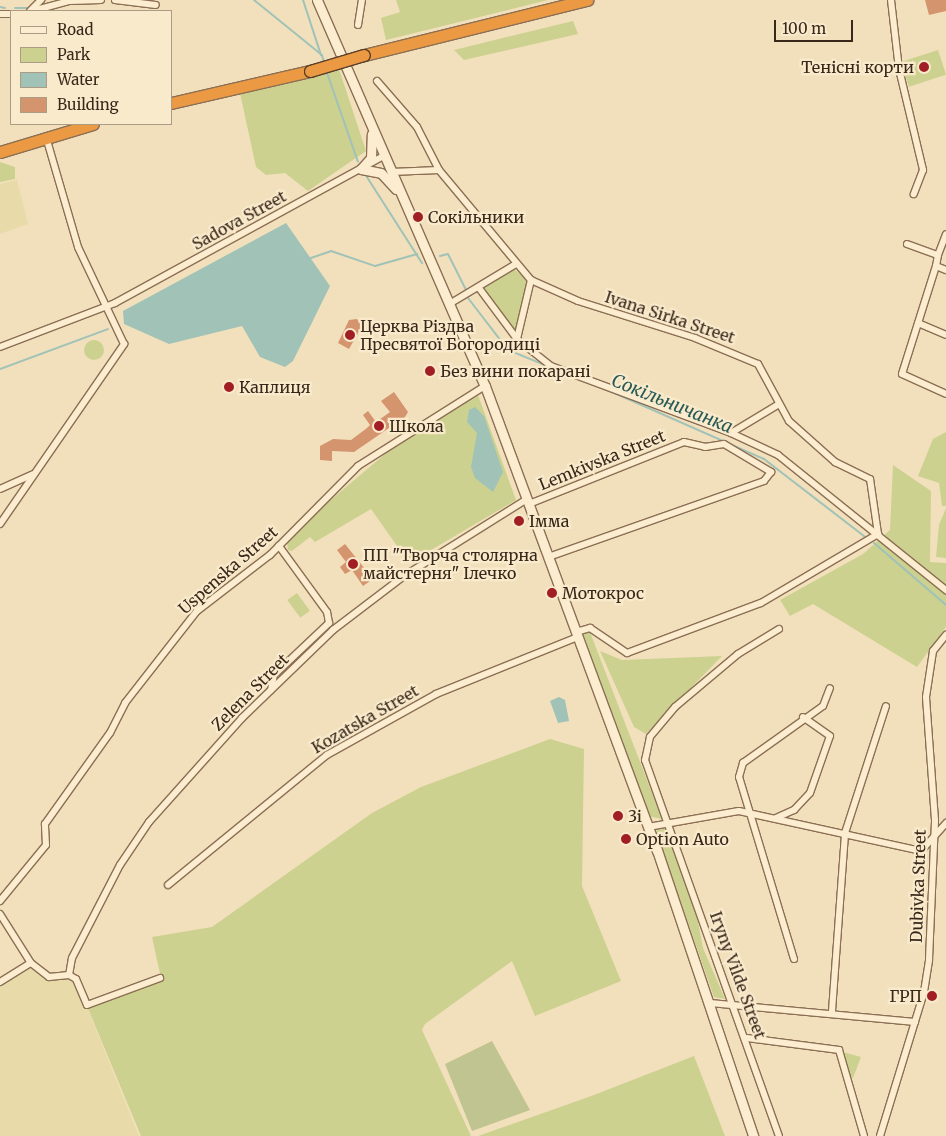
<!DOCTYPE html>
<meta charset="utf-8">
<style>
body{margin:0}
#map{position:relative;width:946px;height:1136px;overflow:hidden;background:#f2e0bc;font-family:Merriweather,serif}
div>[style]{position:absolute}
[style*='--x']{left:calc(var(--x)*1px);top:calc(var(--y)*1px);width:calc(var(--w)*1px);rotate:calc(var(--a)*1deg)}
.farmland>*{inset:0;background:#e8dba9}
.green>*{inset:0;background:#ccd18f;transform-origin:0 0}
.round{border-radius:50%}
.cemetery>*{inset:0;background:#c0c490}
.water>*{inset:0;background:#a0c2b7}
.stream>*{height:2px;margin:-1px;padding:0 1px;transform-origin:1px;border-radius:1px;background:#a0c2b7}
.building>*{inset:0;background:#d4946e}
.roads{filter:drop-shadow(1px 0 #8b6f54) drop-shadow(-1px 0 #8b6f54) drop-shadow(0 1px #8b6f54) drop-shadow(0 -1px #8b6f54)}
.street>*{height:6px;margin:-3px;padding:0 3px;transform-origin:3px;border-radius:3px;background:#fcedd0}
.secondary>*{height:9px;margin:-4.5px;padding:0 4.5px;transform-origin:4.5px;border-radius:4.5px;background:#fcedd0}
.highway>*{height:11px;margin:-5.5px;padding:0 5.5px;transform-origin:5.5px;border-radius:5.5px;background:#eb9a43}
.bridges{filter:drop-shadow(1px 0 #583d29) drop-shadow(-1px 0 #583d29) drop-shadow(0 1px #583d29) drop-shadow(0 -1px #583d29)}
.highway-bridge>*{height:11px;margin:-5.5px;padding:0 5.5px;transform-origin:5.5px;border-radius:5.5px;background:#eb9a43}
.dots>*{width:14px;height:14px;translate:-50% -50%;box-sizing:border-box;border:2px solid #f9eacc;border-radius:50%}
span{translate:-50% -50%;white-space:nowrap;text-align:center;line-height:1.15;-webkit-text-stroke:4.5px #f9eacc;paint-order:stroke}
.poi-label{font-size:16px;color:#39281a}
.right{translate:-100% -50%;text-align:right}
.left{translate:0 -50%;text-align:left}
.street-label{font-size:16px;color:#39281a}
.water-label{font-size:18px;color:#285a55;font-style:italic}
.legend{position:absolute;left:10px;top:10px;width:162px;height:115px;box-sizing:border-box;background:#f9eacc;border:1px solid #ac9c85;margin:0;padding:6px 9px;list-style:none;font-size:15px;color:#39281a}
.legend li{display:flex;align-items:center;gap:10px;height:25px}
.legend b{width:25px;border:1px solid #ac9c85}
.scale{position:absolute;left:774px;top:20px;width:79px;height:22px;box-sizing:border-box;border:2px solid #39281a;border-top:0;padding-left:6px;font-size:15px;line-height:18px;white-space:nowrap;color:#39281a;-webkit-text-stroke:4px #f9eacc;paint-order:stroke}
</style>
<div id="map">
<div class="farmland">
<div style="clip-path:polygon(17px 180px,28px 224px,0 234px,0 184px)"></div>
<div style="clip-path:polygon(31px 965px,49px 979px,76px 980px,139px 1136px,0 1136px,0 983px)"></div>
</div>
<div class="green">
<div style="clip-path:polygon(396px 0,548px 0,386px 40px,381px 18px,400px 12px)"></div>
<div style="clip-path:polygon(573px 21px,578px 34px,464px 60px,454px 50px)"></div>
<div style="left:938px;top:50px;width:26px;height:39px;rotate:72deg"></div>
<div style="clip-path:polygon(339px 69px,366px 151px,308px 191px,285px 173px,266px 175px,256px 167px,240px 93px)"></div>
<div style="clip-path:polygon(0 162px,15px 167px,15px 179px,0 182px)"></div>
<div style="clip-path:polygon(513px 269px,529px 279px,515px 335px,482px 289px)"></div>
<div class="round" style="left:84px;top:340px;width:20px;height:20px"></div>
<div style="clip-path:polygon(478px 395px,516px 500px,409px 563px,371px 509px,315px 542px,310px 537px,292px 551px,288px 550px,287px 542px,326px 504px,391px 449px)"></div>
<div style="clip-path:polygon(946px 432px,946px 506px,942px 506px,939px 483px,918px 476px,933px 439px)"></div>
<div style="clip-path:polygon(893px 465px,931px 491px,930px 562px,946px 563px,946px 627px,917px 667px,813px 604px,790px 616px,780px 600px,863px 554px,890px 530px)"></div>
<div style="clip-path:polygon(946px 508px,946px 558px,936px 557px,939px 525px)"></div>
<div style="left:297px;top:593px;width:22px;height:12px;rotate:54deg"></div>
<div style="clip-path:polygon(590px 632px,662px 819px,648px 816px,583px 633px)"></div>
<div style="clip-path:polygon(600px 651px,622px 660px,722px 656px,646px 734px,634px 727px)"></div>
<div style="clip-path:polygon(550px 739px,584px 749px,582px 886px,621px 981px,535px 1016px,512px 961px,425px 1024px,422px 1030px,471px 1136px,141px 1136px,87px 1006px,161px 978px,152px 937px,212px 927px,372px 813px,421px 787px)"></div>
<div style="clip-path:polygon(661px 828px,667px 830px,695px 907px,703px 948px,725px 999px,714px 997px,656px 831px)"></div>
<div style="clip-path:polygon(843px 1052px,861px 1057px,853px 1078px,848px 1076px)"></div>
<div style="clip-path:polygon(694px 1056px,725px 1136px,478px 1136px,594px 1095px)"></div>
</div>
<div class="cemetery">
<div style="clip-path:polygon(492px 1041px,530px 1110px,472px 1131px,445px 1064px)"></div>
</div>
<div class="water">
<div style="clip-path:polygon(286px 223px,330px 286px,293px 361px,285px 367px,260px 357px,242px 326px,169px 344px,124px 324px,123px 311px)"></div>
<div style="clip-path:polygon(475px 407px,484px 416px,503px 472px,493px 492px,475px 478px,471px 467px,477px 433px,467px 422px,469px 410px)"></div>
<div style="clip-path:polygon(559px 697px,565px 700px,569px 721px,558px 723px,550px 701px)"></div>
</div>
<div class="stream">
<div style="--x:254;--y:0;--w:87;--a:39"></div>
<div style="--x:322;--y:55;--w:8;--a:76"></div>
<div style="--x:303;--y:0;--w:58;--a:71.9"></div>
<div style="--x:0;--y:7;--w:5;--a:11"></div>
<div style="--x:15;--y:8;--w:12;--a:0"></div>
<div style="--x:326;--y:70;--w:97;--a:70.8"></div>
<div style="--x:365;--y:174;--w:106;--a:57.4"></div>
<div style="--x:440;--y:256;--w:8;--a:-14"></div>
<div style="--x:448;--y:254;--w:40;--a:63.4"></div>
<div style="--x:308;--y:259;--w:24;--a:-19"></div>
<div style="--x:331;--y:251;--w:46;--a:18.8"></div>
<div style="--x:375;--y:266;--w:44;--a:-15.9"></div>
<div style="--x:468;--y:298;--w:66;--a:52.4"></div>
<div style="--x:508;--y:350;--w:42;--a:22.3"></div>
<div style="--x:0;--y:369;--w:115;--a:-20.3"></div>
<div style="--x:603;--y:388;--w:176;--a:23.8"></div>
<div style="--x:764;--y:459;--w:131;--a:37.6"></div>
<div style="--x:874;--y:543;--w:95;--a:40.7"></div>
</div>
<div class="building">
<div style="clip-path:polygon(925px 0,946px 0,946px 11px,929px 15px)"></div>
<div style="clip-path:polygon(357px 319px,362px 326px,349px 349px,338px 343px,349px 320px)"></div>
<div style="clip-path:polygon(394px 392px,408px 412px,405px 417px,354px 452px,332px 451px,332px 461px,320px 460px,320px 446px,333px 439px,351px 440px,367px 428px,370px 425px,363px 415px,368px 411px,376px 422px,390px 412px,381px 401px)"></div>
<div style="clip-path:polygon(345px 544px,373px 579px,363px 586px,352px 570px,345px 574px,340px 567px,346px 562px,337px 550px)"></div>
</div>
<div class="roads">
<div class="street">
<div style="--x:115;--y:0;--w:41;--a:7"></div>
<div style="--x:891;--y:0;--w:69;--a:83.4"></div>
<div style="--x:899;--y:69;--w:104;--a:76.6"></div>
<div style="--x:923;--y:170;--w:26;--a:111"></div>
<div style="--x:30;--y:11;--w:16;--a:-45"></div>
<div style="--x:32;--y:11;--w:39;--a:-15"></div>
<div style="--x:70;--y:1;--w:31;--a:-2"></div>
<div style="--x:0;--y:14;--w:11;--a:0"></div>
<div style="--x:358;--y:25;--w:25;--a:-81"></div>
<div style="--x:377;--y:81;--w:61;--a:49"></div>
<div style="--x:417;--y:127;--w:48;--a:62.9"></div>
<div style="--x:439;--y:170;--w:143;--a:50.1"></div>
<div style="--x:531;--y:280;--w:51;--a:24.1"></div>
<div style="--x:578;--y:301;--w:123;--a:17.5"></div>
<div style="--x:695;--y:338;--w:68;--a:22.4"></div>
<div style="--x:758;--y:364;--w:65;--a:61.5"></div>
<div style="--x:789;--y:421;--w:62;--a:41.7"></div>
<div style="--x:835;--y:462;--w:39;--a:26"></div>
<div style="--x:870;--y:479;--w:56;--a:81.7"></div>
<div style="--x:391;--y:172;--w:48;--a:-2.4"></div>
<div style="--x:907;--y:244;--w:33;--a:20"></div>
<div style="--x:938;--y:255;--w:11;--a:100"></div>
<div style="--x:936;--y:266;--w:11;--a:22"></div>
<div style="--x:938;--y:255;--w:22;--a:-69"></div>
<div style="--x:936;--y:266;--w:113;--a:107.5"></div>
<div style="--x:902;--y:374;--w:48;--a:24.4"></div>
<div style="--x:479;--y:288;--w:64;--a:53.3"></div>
<div style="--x:517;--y:339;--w:43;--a:38.5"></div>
<div style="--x:551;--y:366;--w:192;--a:20.4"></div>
<div style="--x:731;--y:433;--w:52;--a:25.1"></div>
<div style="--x:778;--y:455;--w:216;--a:38.8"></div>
<div style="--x:451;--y:303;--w:76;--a:-31"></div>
<div style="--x:918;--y:323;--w:30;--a:23"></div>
<div style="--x:517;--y:339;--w:61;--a:-76.7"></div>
<div style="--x:0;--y:347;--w:123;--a:-20.9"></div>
<div style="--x:115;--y:303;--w:307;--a:-28.7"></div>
<div style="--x:731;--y:433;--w:56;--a:-31.1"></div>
<div style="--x:0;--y:489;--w:36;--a:-24"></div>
<div style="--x:529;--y:504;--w:167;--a:-21.8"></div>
<div style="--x:684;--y:442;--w:22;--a:13"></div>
<div style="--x:705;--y:447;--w:19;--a:-9"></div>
<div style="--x:724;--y:444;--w:55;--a:30.8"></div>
<div style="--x:771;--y:472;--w:11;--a:128"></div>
<div style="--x:764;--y:481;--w:229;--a:160.6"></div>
<div style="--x:0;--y:524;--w:219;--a:-55.4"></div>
<div style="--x:124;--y:344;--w:107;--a:-115.4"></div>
<div style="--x:78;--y:247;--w:115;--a:-106.2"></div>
<div style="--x:779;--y:629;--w:48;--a:148.6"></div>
<div style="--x:738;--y:654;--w:82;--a:139.9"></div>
<div style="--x:675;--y:707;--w:39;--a:130"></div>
<div style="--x:650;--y:737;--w:24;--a:102"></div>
<div style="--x:645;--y:760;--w:399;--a:70.4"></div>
<div style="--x:576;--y:632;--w:15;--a:-16"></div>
<div style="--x:590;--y:628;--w:45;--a:34"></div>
<div style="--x:627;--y:653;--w:143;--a:-20.5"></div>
<div style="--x:761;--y:603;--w:136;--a:-30.5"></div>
<div style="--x:271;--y:690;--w:15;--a:-79"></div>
<div style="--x:274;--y:675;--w:76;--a:-43.4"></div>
<div style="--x:329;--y:623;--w:11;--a:-100"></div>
<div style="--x:327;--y:612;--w:82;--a:-126"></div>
<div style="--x:776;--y:818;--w:20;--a:-24"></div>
<div style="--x:794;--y:810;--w:23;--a:-47"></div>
<div style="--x:810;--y:793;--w:60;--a:-70.7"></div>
<div style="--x:830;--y:736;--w:33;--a:-145"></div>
<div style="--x:648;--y:827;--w:92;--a:-10"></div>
<div style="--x:739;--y:811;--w:186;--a:12.4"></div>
<div style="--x:921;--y:851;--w:38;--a:-48"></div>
<div style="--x:168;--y:885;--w:205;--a:-39.3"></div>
<div style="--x:327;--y:755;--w:125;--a:-29.2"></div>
<div style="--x:436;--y:694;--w:153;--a:-21.9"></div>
<div style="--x:0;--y:901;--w:72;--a:-50.6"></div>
<div style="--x:46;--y:845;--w:21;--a:-93"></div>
<div style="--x:45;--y:824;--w:112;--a:-54.5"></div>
<div style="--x:110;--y:733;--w:34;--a:-63"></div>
<div style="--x:125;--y:703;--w:117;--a:-52"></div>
<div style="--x:197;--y:611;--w:92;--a:-37.5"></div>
<div style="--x:270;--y:555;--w:125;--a:-45.3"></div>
<div style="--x:358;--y:466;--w:150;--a:-32.2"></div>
<div style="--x:0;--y:914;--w:58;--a:57.7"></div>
<div style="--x:794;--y:959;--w:190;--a:-106.8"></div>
<div style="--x:739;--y:777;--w:15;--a:-74"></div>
<div style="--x:743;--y:763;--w:98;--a:-35.5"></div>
<div style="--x:823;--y:706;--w:19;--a:-69"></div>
<div style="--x:69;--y:975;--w:17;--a:-80"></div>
<div style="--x:72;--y:958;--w:105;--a:-62.7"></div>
<div style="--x:120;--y:865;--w:52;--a:-56"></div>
<div style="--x:149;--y:822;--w:140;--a:-48.2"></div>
<div style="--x:242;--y:718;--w:127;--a:-44"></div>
<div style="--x:333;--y:630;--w:89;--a:-37.3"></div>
<div style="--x:404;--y:576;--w:145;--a:-32"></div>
<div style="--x:69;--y:975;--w:8;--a:30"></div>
<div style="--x:76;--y:979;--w:28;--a:67"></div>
<div style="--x:87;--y:1005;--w:78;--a:-20.3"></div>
<div style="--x:0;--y:982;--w:36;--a:-32"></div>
<div style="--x:31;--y:963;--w:23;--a:38"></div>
<div style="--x:49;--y:977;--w:20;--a:-6"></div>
<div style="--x:710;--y:1003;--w:206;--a:5.3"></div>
<div style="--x:832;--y:1011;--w:178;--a:-85.8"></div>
<div style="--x:845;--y:833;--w:133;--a:-72.1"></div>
<div style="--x:747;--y:1038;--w:93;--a:7.4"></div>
<div style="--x:839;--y:1050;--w:90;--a:73.8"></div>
<div style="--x:880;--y:1136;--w:151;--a:-73"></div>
<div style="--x:924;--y:992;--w:33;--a:-81"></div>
<div style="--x:929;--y:959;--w:139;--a:-87.5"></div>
<div style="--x:935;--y:820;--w:123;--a:-94.2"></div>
<div style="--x:926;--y:697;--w:47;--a:-81.3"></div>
<div style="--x:933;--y:651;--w:21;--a:-51"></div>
</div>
<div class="secondary">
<div style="--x:317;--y:0;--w:421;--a:66.5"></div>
<div style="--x:485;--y:386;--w:495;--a:69.7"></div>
<div style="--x:657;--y:850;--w:302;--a:71.4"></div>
<div style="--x:361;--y:169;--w:15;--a:-48"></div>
<div style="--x:371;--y:158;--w:24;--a:-88"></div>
<div style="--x:361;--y:169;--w:20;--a:11"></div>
<div style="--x:381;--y:173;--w:22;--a:47"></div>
</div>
<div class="highway">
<div style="--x:364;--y:55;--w:230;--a:-13.9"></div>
<div style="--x:171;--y:103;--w:143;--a:-13"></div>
<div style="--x:0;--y:152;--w:97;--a:-16.8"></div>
</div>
</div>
<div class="bridges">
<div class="highway-bridge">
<div style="--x:310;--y:71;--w:56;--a:-16.5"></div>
</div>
</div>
<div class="dots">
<div style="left:924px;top:67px;background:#a01e24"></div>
<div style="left:418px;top:217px;background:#a01e24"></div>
<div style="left:350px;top:335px;background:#a01e24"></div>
<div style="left:430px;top:371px;background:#a01e24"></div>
<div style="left:229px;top:387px;background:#a01e24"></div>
<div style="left:379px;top:426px;background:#a01e24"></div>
<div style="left:519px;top:521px;background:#a01e24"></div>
<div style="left:353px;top:564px;background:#a01e24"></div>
<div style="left:552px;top:593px;background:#a01e24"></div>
<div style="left:618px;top:816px;background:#a01e24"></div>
<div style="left:626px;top:839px;background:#a01e24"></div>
<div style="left:932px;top:996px;background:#a01e24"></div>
</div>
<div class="poi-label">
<span class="right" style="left:914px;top:67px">Тенісні корти</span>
<span class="left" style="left:428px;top:217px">Сокільники</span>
<span class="left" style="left:360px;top:335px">Церква Різдва<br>Пресвятої Богородиці</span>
<span class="left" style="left:440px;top:371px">Без вини покарані</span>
<span class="left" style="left:239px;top:387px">Каплиця</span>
<span class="left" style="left:389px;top:426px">Школа</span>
<span class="left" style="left:529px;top:521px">Імма</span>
<span class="left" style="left:363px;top:564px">ПП "Творча столярна<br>майстерня" Ілечко</span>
<span class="left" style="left:562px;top:593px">Мотокрос</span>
<span class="left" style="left:628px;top:816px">3і</span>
<span class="left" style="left:636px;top:839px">Option Auto</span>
<span class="right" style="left:922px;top:996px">ГРП</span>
</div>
<div class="street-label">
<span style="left:239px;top:220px;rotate:-29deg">Sadova Street</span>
<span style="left:670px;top:317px;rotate:18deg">Ivana Sirka Street</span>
<span style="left:602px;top:460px;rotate:-22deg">Lemkivska Street</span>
<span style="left:228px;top:570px;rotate:-41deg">Uspenska Street</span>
<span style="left:250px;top:692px;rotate:-45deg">Zelena Street</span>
<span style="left:365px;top:719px;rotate:-30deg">Kozatska Street</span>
<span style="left:918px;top:886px;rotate:-88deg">Dubivka Street</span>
<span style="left:738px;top:975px;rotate:70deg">Iryny Vilde Street</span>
</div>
<div class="water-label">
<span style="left:672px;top:404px;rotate:22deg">Сокільничанка</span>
</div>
<ul class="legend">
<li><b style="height:6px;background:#fcedd0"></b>Road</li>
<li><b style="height:14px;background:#ccd18f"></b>Park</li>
<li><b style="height:14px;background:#a0c2b7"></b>Water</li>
<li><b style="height:14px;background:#d4946e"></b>Building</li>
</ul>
<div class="scale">100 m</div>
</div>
